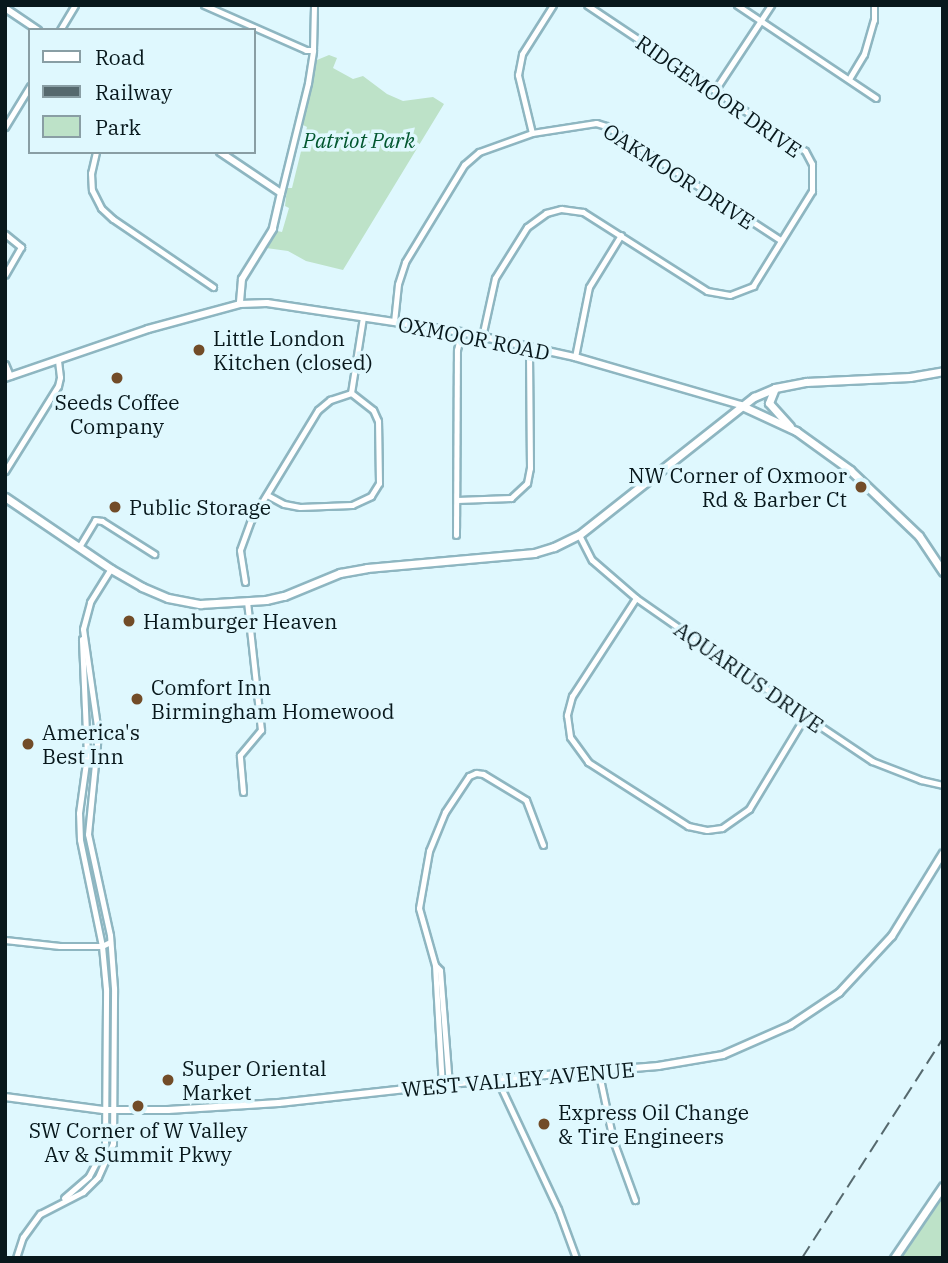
<!DOCTYPE html>
<style>
body{margin:0}
#map{position:relative;width:948px;height:1263px;overflow:hidden;background:#dff8fe;font-family:"IBM Plex Serif",serif}
div>[style]{position:absolute}
[style*='--x']{left:calc(var(--x)*1px);top:calc(var(--y)*1px);width:calc(var(--w)*1px);rotate:calc(var(--a)*1deg)}
.green>*{inset:0;background:#bde2c8}
.roads{filter:drop-shadow(2px 0 #8eb6c1) drop-shadow(-2px 0 #8eb6c1) drop-shadow(0 2px #8eb6c1) drop-shadow(0 -2px #8eb6c1)}
.minor>*{height:5px;margin:-2.5px;padding:0 2.5px;transform-origin:2.5px;border-radius:2.5px;background:#fff}
.tertiary>*{height:6px;margin:-3px;padding:0 3px;transform-origin:3px;border-radius:3px;background:#fff}
.secondary>*{height:7px;margin:-3.5px;padding:0 3.5px;transform-origin:3.5px;border-radius:3.5px;background:#fff}
.rail>*{height:2px;margin-top:-1px;transform-origin:0;background:repeating-linear-gradient(90deg,#56696e 0 14px,transparent 0 21px)}
.dots>*{width:19px;height:19px;translate:-50% -50%;box-sizing:border-box;border:4px solid #dff8fe;border-radius:50%}
span{translate:-50% -50%;white-space:nowrap;text-align:center;line-height:1.15;-webkit-text-stroke:7px #dff8fe;paint-order:stroke}
.street-label{font-size:21px;color:#08181c}
.park-label{font-size:21px;color:#02572f;font-style:italic}
.poi-label{font-size:21px;color:#08181c}
.left{translate:0 -50%;text-align:left}
.right{translate:-100% -50%;text-align:right}
.frame{position:absolute;inset:0;border:7px solid #08181c;pointer-events:none}
.legend{position:absolute;left:28px;top:28px;width:228px;height:126px;box-sizing:border-box;background:#dff8fe;border:2px solid #899ea4;margin:0;padding:9px 12px;list-style:none;font-size:21px;color:#08181c}
.legend li{display:flex;align-items:center;gap:14px;height:35px}
.legend b{width:35px;border:2px solid #899ea4}
</style>
<div id="map">
<div class="green">
<div style="clip-path:polygon(329px 55px,337px 58px,333px 68px,353px 79px,363px 76px,387px 94px,403px 101px,433px 97px,444px 104px,343px 270px,306px 261px,288px 251px,266px 248px,277px 231px,282px 232px,289px 208px,285px 206px,287px 188px,292px 188px,307px 127px,303px 125px,317px 60px)"></div>
<div style="clip-path:polygon(943px 1194px,943px 1258px,899px 1258px,918px 1229px)"></div>
</div>
<div class="roads">
<div class="minor">
<div style="--x:204;--y:5;--w:111;--a:23.8"></div>
<div style="--x:306;--y:50;--w:7;--a:0"></div>
<div style="--x:737;--y:5;--w:167;--a:33.8"></div>
<div style="--x:60;--y:30;--w:29;--a:-59"></div>
<div style="--x:849;--y:79;--w:29;--a:-59"></div>
<div style="--x:864;--y:54;--w:35;--a:-74"></div>
<div style="--x:874;--y:20;--w:15;--a:-90"></div>
<div style="--x:715;--y:90;--w:102;--a:-56.6"></div>
<div style="--x:5;--y:127;--w:48;--a:-58.6"></div>
<div style="--x:532;--y:133;--w:60;--a:-103.6"></div>
<div style="--x:518;--y:75;--w:21;--a:-79"></div>
<div style="--x:522;--y:54;--w:58;--a:-57.7"></div>
<div style="--x:96;--y:152;--w:22;--a:103"></div>
<div style="--x:91;--y:173;--w:17;--a:87"></div>
<div style="--x:92;--y:190;--w:20;--a:63"></div>
<div style="--x:101;--y:208;--w:16;--a:43"></div>
<div style="--x:113;--y:219;--w:121;--a:34.2"></div>
<div style="--x:281;--y:193;--w:113;--a:-76.2"></div>
<div style="--x:308;--y:83;--w:33;--a:-81"></div>
<div style="--x:313;--y:50;--w:45;--a:-88.7"></div>
<div style="--x:5;--y:234;--w:21;--a:39"></div>
<div style="--x:21;--y:247;--w:32;--a:120"></div>
<div style="--x:394;--y:322;--w:38;--a:-84"></div>
<div style="--x:398;--y:284;--w:23;--a:-72"></div>
<div style="--x:405;--y:262;--w:114;--a:-58.7"></div>
<div style="--x:464;--y:165;--w:20;--a:-41"></div>
<div style="--x:479;--y:152;--w:56;--a:-19.7"></div>
<div style="--x:532;--y:133;--w:65;--a:-8.9"></div>
<div style="--x:596;--y:123;--w:10;--a:17"></div>
<div style="--x:606;--y:126;--w:208;--a:33.2"></div>
<div style="--x:482;--y:337;--w:60;--a:-77.6"></div>
<div style="--x:495;--y:278;--w:60;--a:-57.9"></div>
<div style="--x:527;--y:227;--w:24;--a:-36"></div>
<div style="--x:546;--y:213;--w:16;--a:-15"></div>
<div style="--x:561;--y:209;--w:22;--a:8"></div>
<div style="--x:583;--y:212;--w:147;--a:32.5"></div>
<div style="--x:707;--y:291;--w:23;--a:10"></div>
<div style="--x:730;--y:295;--w:25;--a:-21"></div>
<div style="--x:753;--y:286;--w:112;--a:-58.2"></div>
<div style="--x:812;--y:191;--w:27;--a:-90"></div>
<div style="--x:812;--y:164;--w:15;--a:-118"></div>
<div style="--x:805;--y:151;--w:262;--a:-146.2"></div>
<div style="--x:575;--y:357;--w:71;--a:-78.7"></div>
<div style="--x:589;--y:287;--w:61;--a:-58.4"></div>
<div style="--x:5;--y:364;--w:13;--a:67"></div>
<div style="--x:351;--y:393;--w:77;--a:-81"></div>
<div style="--x:5;--y:471;--w:100;--a:-58.1"></div>
<div style="--x:58;--y:386;--w:9;--a:-77"></div>
<div style="--x:60;--y:377;--w:16;--a:-97"></div>
<div style="--x:267;--y:495;--w:19;--a:28"></div>
<div style="--x:284;--y:504;--w:16;--a:11"></div>
<div style="--x:300;--y:507;--w:52;--a:-2.2"></div>
<div style="--x:352;--y:505;--w:21;--a:-25"></div>
<div style="--x:371;--y:496;--w:15;--a:-58"></div>
<div style="--x:379;--y:483;--w:62;--a:-90.9"></div>
<div style="--x:378;--y:421;--w:12;--a:-114"></div>
<div style="--x:373;--y:410;--w:28;--a:-142"></div>
<div style="--x:457;--y:500;--w:54;--a:-2.1"></div>
<div style="--x:511;--y:498;--w:22;--a:-43"></div>
<div style="--x:527;--y:483;--w:15;--a:-79"></div>
<div style="--x:530;--y:468;--w:119;--a:-90.5"></div>
<div style="--x:456;--y:535;--w:185;--a:-89.7"></div>
<div style="--x:457;--y:350;--w:18;--a:-77"></div>
<div style="--x:579;--y:535;--w:28;--a:63"></div>
<div style="--x:592;--y:560;--w:58;--a:40.8"></div>
<div style="--x:636;--y:598;--w:206;--a:34.9"></div>
<div style="--x:805;--y:716;--w:81;--a:33.9"></div>
<div style="--x:872;--y:761;--w:53;--a:21.2"></div>
<div style="--x:921;--y:780;--w:23;--a:13"></div>
<div style="--x:79;--y:547;--w:31;--a:-59"></div>
<div style="--x:95;--y:520;--w:7;--a:8"></div>
<div style="--x:102;--y:521;--w:62;--a:32.4"></div>
<div style="--x:245;--y:582;--w:32;--a:-99"></div>
<div style="--x:240;--y:550;--w:32;--a:-70"></div>
<div style="--x:251;--y:520;--w:129;--a:-58.7"></div>
<div style="--x:318;--y:410;--w:16;--a:-40"></div>
<div style="--x:330;--y:400;--w:22;--a:-18"></div>
<div style="--x:636;--y:598;--w:117;--a:123.1"></div>
<div style="--x:572;--y:696;--w:20;--a:105"></div>
<div style="--x:567;--y:715;--w:22;--a:82"></div>
<div style="--x:570;--y:737;--w:31;--a:54"></div>
<div style="--x:588;--y:762;--w:119;--a:32.6"></div>
<div style="--x:688;--y:826;--w:19;--a:12"></div>
<div style="--x:707;--y:830;--w:15;--a:-8"></div>
<div style="--x:722;--y:828;--w:33;--a:-35"></div>
<div style="--x:749;--y:809;--w:109;--a:-58.9"></div>
<div style="--x:83;--y:629;--w:28;--a:-75"></div>
<div style="--x:90;--y:602;--w:39;--a:-58"></div>
<div style="--x:243;--y:792;--w:37;--a:-95"></div>
<div style="--x:240;--y:755;--w:33;--a:-50"></div>
<div style="--x:261;--y:730;--w:130;--a:-96.2"></div>
<div style="--x:5;--y:940;--w:55;--a:6.2"></div>
<div style="--x:60;--y:946;--w:42;--a:0"></div>
<div style="--x:102;--y:946;--w:9;--a:-27"></div>
<div style="--x:435;--y:965;--w:120;--a:86.7"></div>
<div style="--x:598;--y:1069;--w:73;--a:78.1"></div>
<div style="--x:613;--y:1140;--w:64;--a:69.9"></div>
<div style="--x:497;--y:1079;--w:144;--a:64.9"></div>
<div style="--x:558;--y:1209;--w:52;--a:69.8"></div>
<div style="--x:449;--y:1085;--w:115;--a:-94.5"></div>
<div style="--x:440;--y:970;--w:7;--a:-135"></div>
<div style="--x:435;--y:965;--w:59;--a:-105.7"></div>
<div style="--x:419;--y:908;--w:58;--a:-80"></div>
<div style="--x:429;--y:851;--w:42;--a:-67.7"></div>
<div style="--x:445;--y:812;--w:43;--a:-56.3"></div>
<div style="--x:469;--y:776;--w:8;--a:-23"></div>
<div style="--x:476;--y:773;--w:7;--a:8"></div>
<div style="--x:483;--y:774;--w:50;--a:31.2"></div>
<div style="--x:526;--y:800;--w:48;--a:69.3"></div>
<div style="--x:64;--y:1198;--w:33;--a:-41"></div>
<div style="--x:89;--y:1176;--w:34;--a:-62"></div>
<div style="--x:105;--y:1146;--w:157;--a:-89.6"></div>
<div style="--x:106;--y:989;--w:43;--a:-95.3"></div>
<div style="--x:102;--y:946;--w:108;--a:-101.7"></div>
<div style="--x:80;--y:840;--w:27;--a:-92"></div>
<div style="--x:79;--y:813;--w:59;--a:-82.1"></div>
<div style="--x:87;--y:755;--w:116;--a:-92.5"></div>
<div style="--x:16;--y:1258;--w:22;--a:-72"></div>
<div style="--x:23;--y:1237;--w:29;--a:-54"></div>
<div style="--x:40;--y:1214;--w:48;--a:-27.1"></div>
<div style="--x:83;--y:1192;--w:21;--a:-45"></div>
<div style="--x:98;--y:1177;--w:36;--a:-66"></div>
<div style="--x:113;--y:1144;--w:156;--a:-89.6"></div>
<div style="--x:114;--y:988;--w:53;--a:-94.3"></div>
<div style="--x:110;--y:935;--w:103;--a:-102.3"></div>
<div style="--x:88;--y:834;--w:101;--a:-84.3"></div>
<div style="--x:98;--y:733;--w:105;--a:-98.2"></div>
</div>
<div class="tertiary">
<div style="--x:5;--y:8;--w:40;--a:34"></div>
<div style="--x:220;--y:152;--w:73;--a:33.9"></div>
<div style="--x:281;--y:193;--w:37;--a:103"></div>
<div style="--x:273;--y:229;--w:59;--a:121.8"></div>
<div style="--x:242;--y:279;--w:25;--a:95"></div>
<div style="--x:5;--y:378;--w:151;--a:-18.9"></div>
<div style="--x:148;--y:329;--w:95;--a:-15.2"></div>
<div style="--x:240;--y:304;--w:27;--a:-2"></div>
<div style="--x:267;--y:303;--w:196;--a:8.5"></div>
<div style="--x:461;--y:332;--w:117;--a:12.4"></div>
<div style="--x:575;--y:357;--w:172;--a:16.2"></div>
<div style="--x:5;--y:1097;--w:99;--a:7.6"></div>
<div style="--x:103;--y:1110;--w:65;--a:0"></div>
<div style="--x:168;--y:1110;--w:111;--a:-3.6"></div>
<div style="--x:279;--y:1103;--w:219;--a:-6.3"></div>
<div style="--x:497;--y:1079;--w:162;--a:-4.6"></div>
<div style="--x:658;--y:1066;--w:66;--a:-9.6"></div>
<div style="--x:723;--y:1055;--w:74;--a:-23.8"></div>
<div style="--x:791;--y:1025;--w:58;--a:-33.7"></div>
<div style="--x:839;--y:993;--w:78;--a:-47.1"></div>
<div style="--x:892;--y:936;--w:97;--a:-58.4"></div>
</div>
<div class="secondary">
<div style="--x:775;--y:388;--w:16;--a:112"></div>
<div style="--x:769;--y:403;--w:31;--a:48"></div>
<div style="--x:740;--y:405;--w:62;--a:24.9"></div>
<div style="--x:796;--y:431;--w:67;--a:35.8"></div>
<div style="--x:850;--y:470;--w:95;--a:43.7"></div>
<div style="--x:919;--y:536;--w:43;--a:56.3"></div>
<div style="--x:5;--y:497;--w:128;--a:34.2"></div>
<div style="--x:111;--y:569;--w:36;--a:30"></div>
<div style="--x:142;--y:587;--w:28;--a:23"></div>
<div style="--x:168;--y:598;--w:33;--a:11"></div>
<div style="--x:200;--y:604;--w:66;--a:-3.5"></div>
<div style="--x:266;--y:600;--w:18;--a:-13"></div>
<div style="--x:284;--y:596;--w:61;--a:-22.3"></div>
<div style="--x:340;--y:573;--w:27;--a:-10"></div>
<div style="--x:367;--y:568;--w:168;--a:-5.1"></div>
<div style="--x:534;--y:553;--w:21;--a:-17"></div>
<div style="--x:554;--y:547;--w:28;--a:-26"></div>
<div style="--x:579;--y:535;--w:223;--a:-38.3"></div>
<div style="--x:754;--y:397;--w:23;--a:-23"></div>
<div style="--x:775;--y:388;--w:32;--a:-11"></div>
<div style="--x:806;--y:382;--w:104;--a:-2.8"></div>
<div style="--x:910;--y:377;--w:34;--a:-10"></div>
<div style="--x:894;--y:1258;--w:87;--a:-55.8"></div>
</div>
</div>
<div class="rail">
<div style="--x:802;--y:1258;--w:261;--a:-57.3"></div>
</div>
<div class="dots">
<div style="left:199px;top:350px;background:#724c28"></div>
<div style="left:117px;top:378px;background:#724c28"></div>
<div style="left:861px;top:487px;background:#724c28"></div>
<div style="left:115px;top:507px;background:#724c28"></div>
<div style="left:129px;top:621px;background:#724c28"></div>
<div style="left:137px;top:699px;background:#724c28"></div>
<div style="left:28px;top:744px;background:#724c28"></div>
<div style="left:168px;top:1080px;background:#724c28"></div>
<div style="left:138px;top:1106px;background:#724c28"></div>
<div style="left:544px;top:1124px;background:#724c28"></div>
</div>
<div class="street-label">
<span style="left:719px;top:96px;rotate:35deg">RIDGEMOOR DRIVE</span>
<span style="left:679px;top:176px;rotate:33deg">OAKMOOR DRIVE</span>
<span style="left:474px;top:338px;rotate:11deg">OXMOOR ROAD</span>
<span style="left:749px;top:677px;rotate:35deg">AQUARIUS DRIVE</span>
<span style="left:518px;top:1079px;rotate:-5deg">WEST VALLEY AVENUE</span>
</div>
<div class="park-label">
<span style="left:359px;top:140px">Patriot Park</span>
</div>
<div class="poi-label">
<span class="left" style="left:213px;top:350px">Little London<br>Kitchen (closed)</span>
<span style="left:117px;top:414px">Seeds Coffee<br>Company</span>
<span class="right" style="left:847px;top:487px">NW Corner of Oxmoor<br>Rd &amp; Barber Ct</span>
<span class="left" style="left:129px;top:507px">Public Storage</span>
<span class="left" style="left:143px;top:621px">Hamburger Heaven</span>
<span class="left" style="left:151px;top:699px">Comfort Inn<br>Birmingham Homewood</span>
<span class="left" style="left:42px;top:744px">America's<br>Best Inn</span>
<span class="left" style="left:182px;top:1080px">Super Oriental<br>Market</span>
<span class="left" style="left:558px;top:1124px">Express Oil Change<br>&amp; Tire Engineers</span>
<span style="left:138px;top:1142px">SW Corner of W Valley<br>Av &amp; Summit Pkwy</span>
</div>
<div class="frame"></div>
<ul class="legend">
<li><b style="height:9px;background:#fff"></b>Road</li>
<li><b style="height:9px;background:#56696e"></b>Railway</li>
<li><b style="height:19px;background:#bde2c8"></b>Park</li>
</ul>
</div>
